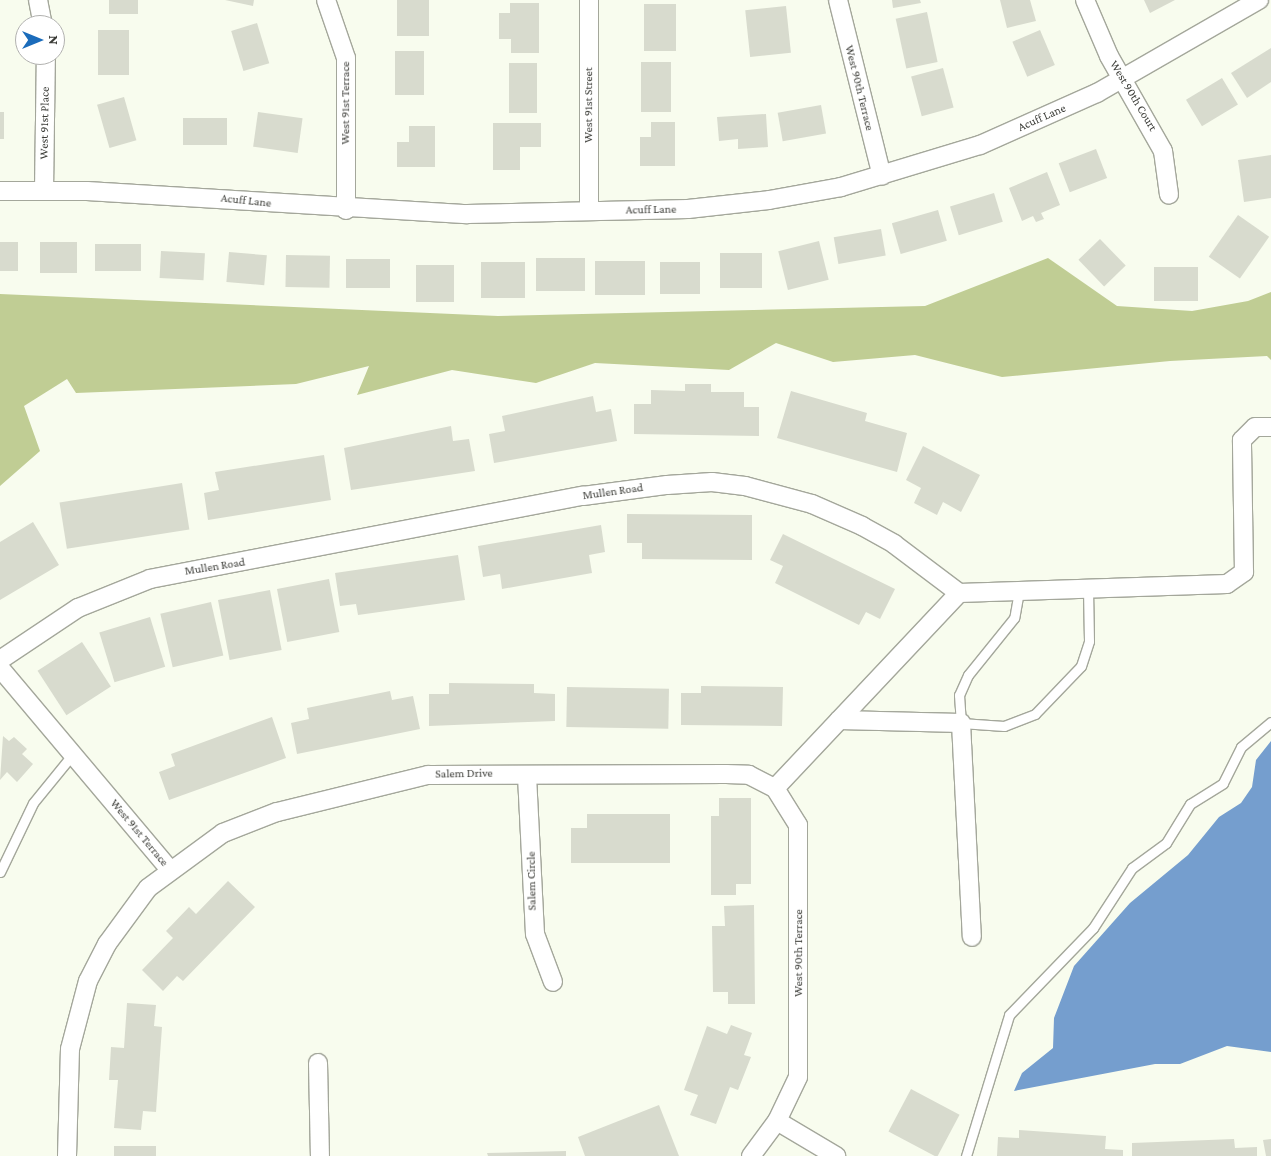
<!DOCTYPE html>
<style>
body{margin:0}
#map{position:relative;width:1271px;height:1156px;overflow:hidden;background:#f8fcee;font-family:"Crimson Pro",serif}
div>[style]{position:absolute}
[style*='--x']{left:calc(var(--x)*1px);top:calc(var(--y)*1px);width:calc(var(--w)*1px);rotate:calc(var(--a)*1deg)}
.green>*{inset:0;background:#c0cd94}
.water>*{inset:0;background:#759ece}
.building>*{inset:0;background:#d8dbce;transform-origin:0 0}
.roads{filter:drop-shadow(1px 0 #a4a79b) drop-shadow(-1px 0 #a4a79b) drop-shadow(0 1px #a4a79b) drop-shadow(0 -1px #a4a79b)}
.lane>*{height:9px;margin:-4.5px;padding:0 4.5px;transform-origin:4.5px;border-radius:4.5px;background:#fff}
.street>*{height:18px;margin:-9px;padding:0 9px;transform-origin:9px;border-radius:9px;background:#fff}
span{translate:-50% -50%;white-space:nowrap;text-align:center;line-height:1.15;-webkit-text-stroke:4px #fff;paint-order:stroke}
.street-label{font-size:12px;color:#3c3d38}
.north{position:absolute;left:15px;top:15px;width:50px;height:50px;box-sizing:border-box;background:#fff;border:1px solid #b1b1af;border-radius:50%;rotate:90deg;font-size:14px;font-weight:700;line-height:20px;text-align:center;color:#3c3d38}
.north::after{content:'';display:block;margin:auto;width:18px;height:22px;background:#1b6cbb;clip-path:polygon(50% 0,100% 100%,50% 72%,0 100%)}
</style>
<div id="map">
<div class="green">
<div style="clip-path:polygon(1048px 258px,1117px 306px,1192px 311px,1248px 301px,1271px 292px,1271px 360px,1267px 356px,1170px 361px,1002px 377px,915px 355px,833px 362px,776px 343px,729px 370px,595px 363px,536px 383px,452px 370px,357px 395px,369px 366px,296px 384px,76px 393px,67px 379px,24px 406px,40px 451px,0 486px,0 294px,498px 316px,925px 306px)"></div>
</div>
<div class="water">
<div style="clip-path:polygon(1271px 741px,1271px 1052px,1227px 1046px,1180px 1064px,1155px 1064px,1014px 1091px,1022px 1073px,1053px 1048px,1054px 1018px,1074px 966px,1130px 903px,1188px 855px,1219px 817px,1241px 803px,1252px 787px,1256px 760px)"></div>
</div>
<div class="building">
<div style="left:109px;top:0;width:29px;height:14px"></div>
<div style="clip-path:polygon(225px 0,254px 0,253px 6px)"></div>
<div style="left:397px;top:0;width:32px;height:36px"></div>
<div style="clip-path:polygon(892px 0,920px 0,921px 3px,893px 8px)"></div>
<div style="clip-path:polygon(1000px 0,1030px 0,1036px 21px,1007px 28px)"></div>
<div style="clip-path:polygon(1144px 0,1175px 0,1150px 13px)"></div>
<div style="clip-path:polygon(510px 3px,539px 3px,539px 53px,511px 53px,511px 39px,499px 39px,499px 13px,510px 13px)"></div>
<div style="left:644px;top:4px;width:32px;height:47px"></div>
<div style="left:786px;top:6px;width:47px;height:41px;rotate:84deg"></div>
<div style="left:927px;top:12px;width:51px;height:32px;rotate:78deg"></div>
<div style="left:257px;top:23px;width:42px;height:27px;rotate:73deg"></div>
<div style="left:98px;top:30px;width:31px;height:45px"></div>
<div style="left:1040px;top:30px;width:38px;height:30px;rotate:67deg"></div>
<div style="clip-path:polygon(1271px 48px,1271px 82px,1247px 98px,1231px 73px)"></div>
<div style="left:395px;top:51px;width:29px;height:44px"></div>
<div style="left:641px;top:62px;width:30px;height:50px"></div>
<div style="left:509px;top:63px;width:28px;height:50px"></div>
<div style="left:943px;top:68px;width:41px;height:33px;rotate:75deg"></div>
<div style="left:1222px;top:78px;width:31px;height:42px;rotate:59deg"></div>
<div style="left:124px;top:97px;width:45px;height:28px;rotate:74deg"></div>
<div style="left:821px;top:105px;width:29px;height:44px;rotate:80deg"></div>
<div style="left:0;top:112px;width:4px;height:27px"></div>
<div style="left:258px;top:112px;width:45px;height:35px;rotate:8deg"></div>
<div style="clip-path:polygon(766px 114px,768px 147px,738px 149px,738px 139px,719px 141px,717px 117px)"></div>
<div style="left:183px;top:118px;width:44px;height:27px"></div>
<div style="clip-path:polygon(651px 122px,675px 122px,675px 166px,640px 166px,640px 137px,651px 137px)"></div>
<div style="clip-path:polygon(493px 123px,541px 123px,541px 147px,520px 147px,520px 170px,493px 170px)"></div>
<div style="clip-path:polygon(409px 126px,435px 126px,435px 167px,397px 167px,397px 142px,409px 142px)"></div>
<div style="left:1096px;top:149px;width:31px;height:40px;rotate:69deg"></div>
<div style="clip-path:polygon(1271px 155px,1271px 198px,1244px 202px,1238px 160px)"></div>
<div style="clip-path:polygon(1047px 172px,1060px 205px,1041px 213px,1044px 219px,1036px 222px,1033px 216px,1022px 221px,1009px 188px)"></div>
<div style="left:994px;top:193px;width:30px;height:46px;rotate:73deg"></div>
<div style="left:938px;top:210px;width:32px;height:48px;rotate:74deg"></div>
<div style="left:1238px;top:215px;width:38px;height:51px;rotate:35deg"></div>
<div style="left:881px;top:229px;width:27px;height:48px;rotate:80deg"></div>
<div style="left:1100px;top:239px;width:37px;height:30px;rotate:46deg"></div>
<div style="left:819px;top:241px;width:40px;height:42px;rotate:76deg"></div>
<div style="left:0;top:242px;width:18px;height:29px"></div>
<div style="left:40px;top:242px;width:37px;height:31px"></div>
<div style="left:95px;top:244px;width:46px;height:27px"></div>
<div style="left:161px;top:251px;width:44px;height:27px;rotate:3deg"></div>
<div style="left:229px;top:252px;width:38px;height:30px;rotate:5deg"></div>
<div style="left:720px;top:253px;width:42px;height:35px"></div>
<div style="left:286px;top:255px;width:44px;height:32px;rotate:1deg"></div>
<div style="left:536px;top:258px;width:49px;height:33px"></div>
<div style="left:346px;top:259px;width:44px;height:29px"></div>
<div style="left:595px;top:261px;width:50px;height:34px"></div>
<div style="left:481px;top:262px;width:44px;height:36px"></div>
<div style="left:660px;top:262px;width:40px;height:32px"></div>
<div style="left:416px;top:265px;width:38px;height:37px"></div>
<div style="left:1154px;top:267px;width:44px;height:34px"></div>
<div style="clip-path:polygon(685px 384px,711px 384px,711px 392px,744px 392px,744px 407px,759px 407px,759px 436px,634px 434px,634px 404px,651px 404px,651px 390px,685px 391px)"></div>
<div style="clip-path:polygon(791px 391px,867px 413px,865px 421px,907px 433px,897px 472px,777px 438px)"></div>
<div style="clip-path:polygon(593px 396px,596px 412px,611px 409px,617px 441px,494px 463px,489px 434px,505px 431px,502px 416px)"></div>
<div style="clip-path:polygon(451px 426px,453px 441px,469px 439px,475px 471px,351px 490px,344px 448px)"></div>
<div style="clip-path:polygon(923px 446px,980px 475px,961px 512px,943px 502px,937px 515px,914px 503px,921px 488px,906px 480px)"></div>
<div style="clip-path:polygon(324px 455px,331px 500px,208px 520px,204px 493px,219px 490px,215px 472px)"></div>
<div style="left:182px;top:483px;width:47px;height:124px;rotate:81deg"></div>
<div style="clip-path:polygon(627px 514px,752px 515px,752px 560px,642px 559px,642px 543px,627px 543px)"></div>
<div style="clip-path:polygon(33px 522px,59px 565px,0 600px,0 542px)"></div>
<div style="clip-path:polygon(601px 525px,605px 552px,589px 555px,592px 573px,502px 589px,500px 574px,483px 577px,478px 546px)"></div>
<div style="clip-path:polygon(783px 534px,895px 589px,880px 619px,866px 612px,859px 625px,775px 583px,783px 566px,770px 560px)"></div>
<div style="clip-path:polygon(458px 555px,465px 600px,358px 615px,356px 604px,340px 606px,335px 573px)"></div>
<div style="left:329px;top:579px;width:54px;height:53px;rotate:79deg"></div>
<div style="left:270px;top:590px;width:61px;height:53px;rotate:79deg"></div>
<div style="left:211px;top:602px;width:55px;height:52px;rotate:77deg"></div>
<div style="left:150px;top:617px;width:52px;height:53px;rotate:73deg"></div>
<div style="left:82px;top:642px;width:53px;height:53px;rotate:57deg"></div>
<div style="clip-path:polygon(449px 683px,534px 684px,534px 693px,555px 694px,555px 721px,429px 726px,429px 694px,449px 694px)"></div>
<div style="clip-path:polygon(701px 686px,783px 687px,782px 726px,681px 725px,681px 693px,701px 693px)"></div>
<div style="left:567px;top:687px;width:102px;height:40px;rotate:1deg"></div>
<div style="clip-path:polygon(390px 691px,392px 700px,413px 696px,420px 729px,297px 754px,291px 723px,309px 719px,307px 708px)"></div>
<div style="clip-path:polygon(272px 717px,286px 758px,169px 800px,159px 772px,175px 766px,171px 754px)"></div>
<div style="clip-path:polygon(3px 736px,9px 741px,14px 737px,27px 749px,22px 754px,33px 764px,17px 782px,7px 772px,0 780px)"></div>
<div style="clip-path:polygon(719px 798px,751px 798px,751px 884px,736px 884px,736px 895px,711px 895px,711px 816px,719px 816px)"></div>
<div style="clip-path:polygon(587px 814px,670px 814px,670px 863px,571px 863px,571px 828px,587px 828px)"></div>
<div style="clip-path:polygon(228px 881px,255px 907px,183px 981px,177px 976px,163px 991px,142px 970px,173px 938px,166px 931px,189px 907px,196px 914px)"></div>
<div style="clip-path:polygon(754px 905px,755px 1004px,728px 1004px,728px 992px,713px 992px,712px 926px,725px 926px,724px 906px)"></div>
<div style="clip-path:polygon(127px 1003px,156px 1005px,154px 1026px,162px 1027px,156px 1112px,143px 1111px,141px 1130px,114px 1128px,118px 1080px,109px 1080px,111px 1047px,124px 1048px)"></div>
<div style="clip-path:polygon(731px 1025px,752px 1033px,744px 1055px,751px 1057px,738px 1090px,730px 1087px,716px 1124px,690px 1115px,698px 1095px,684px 1090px,707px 1026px,727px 1034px)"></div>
<div style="left:911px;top:1089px;width:55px;height:48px;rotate:28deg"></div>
<div style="clip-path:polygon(659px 1105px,679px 1156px,585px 1156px,578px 1137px)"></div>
<div style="clip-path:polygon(1019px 1130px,1106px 1136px,1105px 1149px,1123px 1150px,1123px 1156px,997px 1156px,998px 1137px,1019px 1138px)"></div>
<div style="clip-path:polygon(1234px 1139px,1235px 1148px,1257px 1147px,1257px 1156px,1132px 1156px,1132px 1143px)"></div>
<div style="clip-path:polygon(1271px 1139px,1271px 1156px,1266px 1156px,1263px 1140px)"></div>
<div style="left:114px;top:1146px;width:42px;height:10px"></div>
<div style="clip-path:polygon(566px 1151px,566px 1156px,488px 1156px,487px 1153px)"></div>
</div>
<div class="roads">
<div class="lane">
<div style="--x:1019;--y:591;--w:27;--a:100"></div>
<div style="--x:1014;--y:618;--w:73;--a:128.9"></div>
<div style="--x:968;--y:675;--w:22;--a:114"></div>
<div style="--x:959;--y:695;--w:28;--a:86"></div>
<div style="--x:961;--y:723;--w:43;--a:4"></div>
<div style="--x:1004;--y:726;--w:33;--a:-21"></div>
<div style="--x:1035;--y:714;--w:66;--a:-46.2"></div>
<div style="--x:1081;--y:666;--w:26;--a:-72"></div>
<div style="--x:1089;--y:641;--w:52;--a:-91.1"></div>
<div style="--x:0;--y:872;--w:76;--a:-64.4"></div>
<div style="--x:33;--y:803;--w:63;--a:-50.8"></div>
<div style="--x:966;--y:1156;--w:147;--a:-73"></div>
<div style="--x:1009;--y:1015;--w:121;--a:-46"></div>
<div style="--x:1093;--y:928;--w:72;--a:-57"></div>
<div style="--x:1132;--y:868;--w:42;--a:-36.3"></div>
<div style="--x:1166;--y:843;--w:46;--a:-58.4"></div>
<div style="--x:1190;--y:804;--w:39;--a:-32"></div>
<div style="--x:1223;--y:783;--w:40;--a:-63.4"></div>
<div style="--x:1241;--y:747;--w:39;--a:-40"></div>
</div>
<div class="street">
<div style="--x:38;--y:0;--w:25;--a:79"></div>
<div style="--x:326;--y:0;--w:61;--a:71"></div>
<div style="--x:346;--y:58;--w:152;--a:90"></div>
<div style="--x:838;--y:0;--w:181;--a:76"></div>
<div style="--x:1085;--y:0;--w:61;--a:66.8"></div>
<div style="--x:1109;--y:56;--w:109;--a:60.4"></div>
<div style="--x:1163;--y:151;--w:44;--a:82.2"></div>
<div style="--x:0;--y:191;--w:87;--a:0"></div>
<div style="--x:87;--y:191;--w:381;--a:3.5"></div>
<div style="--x:467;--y:214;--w:221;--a:-1.3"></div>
<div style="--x:688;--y:209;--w:81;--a:-6.3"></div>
<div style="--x:769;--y:200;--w:73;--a:-10.2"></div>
<div style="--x:841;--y:187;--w:145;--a:-16.8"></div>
<div style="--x:980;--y:145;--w:128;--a:-24"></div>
<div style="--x:1097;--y:93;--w:187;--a:-29.9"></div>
<div style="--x:44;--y:191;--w:136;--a:-89.2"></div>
<div style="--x:589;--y:210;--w:210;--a:-90"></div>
<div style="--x:959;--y:593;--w:268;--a:-1.9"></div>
<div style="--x:1227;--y:584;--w:21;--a:-35"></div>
<div style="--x:1244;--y:572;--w:132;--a:-90.9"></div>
<div style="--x:1242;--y:440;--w:18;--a:-45"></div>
<div style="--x:1255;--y:427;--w:16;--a:0"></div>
<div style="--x:0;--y:660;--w:94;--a:-33.7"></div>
<div style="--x:78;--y:608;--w:78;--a:-21.9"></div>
<div style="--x:150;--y:579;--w:441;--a:-10.9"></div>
<div style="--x:583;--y:496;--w:85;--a:-7.5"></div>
<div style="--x:667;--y:485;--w:45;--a:-3.8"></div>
<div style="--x:712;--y:482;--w:33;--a:7"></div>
<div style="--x:745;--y:486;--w:69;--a:15"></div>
<div style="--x:812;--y:504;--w:55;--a:23.7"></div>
<div style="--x:862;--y:526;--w:37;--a:29"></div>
<div style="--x:894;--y:544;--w:81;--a:37"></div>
<div style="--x:959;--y:593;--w:268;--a:133.3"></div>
<div style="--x:0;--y:668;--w:264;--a:49.9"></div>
<div style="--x:839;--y:720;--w:122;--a:1.4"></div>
<div style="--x:961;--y:723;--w:214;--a:87.1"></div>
<div style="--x:527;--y:776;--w:158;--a:87.1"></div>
<div style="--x:535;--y:934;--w:51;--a:69.4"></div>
<div style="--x:318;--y:1063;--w:93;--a:88.8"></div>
<div style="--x:777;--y:1121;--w:69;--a:30.7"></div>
<div style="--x:67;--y:1156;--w:107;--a:-88.4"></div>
<div style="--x:70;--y:1049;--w:70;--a:-75.2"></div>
<div style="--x:88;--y:981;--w:42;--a:-62.8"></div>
<div style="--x:107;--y:944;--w:69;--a:-53.8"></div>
<div style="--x:148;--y:888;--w:93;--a:-36.3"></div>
<div style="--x:223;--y:833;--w:58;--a:-21.3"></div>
<div style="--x:277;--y:812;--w:155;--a:-13.8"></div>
<div style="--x:428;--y:775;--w:298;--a:-0.2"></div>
<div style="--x:726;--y:774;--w:23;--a:2"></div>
<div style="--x:749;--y:775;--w:29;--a:27"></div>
<div style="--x:751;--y:1156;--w:44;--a:-53.4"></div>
<div style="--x:777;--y:1121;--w:49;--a:-64.5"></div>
<div style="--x:798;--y:1077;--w:252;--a:-90"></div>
<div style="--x:798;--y:825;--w:44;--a:-121.9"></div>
</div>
</div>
<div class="street-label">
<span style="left:859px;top:88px;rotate:76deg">West 90th Terrace</span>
<span style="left:1133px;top:96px;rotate:59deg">West 90th Court</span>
<span style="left:346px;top:103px;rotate:-90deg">West 91st Terrace</span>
<span style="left:589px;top:105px;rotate:-90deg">West 91st Street</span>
<span style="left:1042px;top:118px;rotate:-24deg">Acuff Lane</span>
<span style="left:45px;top:123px;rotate:-89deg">West 91st Place</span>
<span style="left:246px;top:201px;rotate:6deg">Acuff Lane</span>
<span style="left:651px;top:210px;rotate:-1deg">Acuff Lane</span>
<span style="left:613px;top:492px;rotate:-8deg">Mullen Road</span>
<span style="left:215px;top:567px;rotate:-9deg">Mullen Road</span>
<span style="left:464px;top:774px;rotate:-1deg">Salem Drive</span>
<span style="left:139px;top:833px;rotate:50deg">West 91st Terrace</span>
<span style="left:532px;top:881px;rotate:-91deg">Salem Circle</span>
<span style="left:799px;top:953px;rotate:-90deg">West 90th Terrace</span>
</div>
<div class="north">N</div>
</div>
